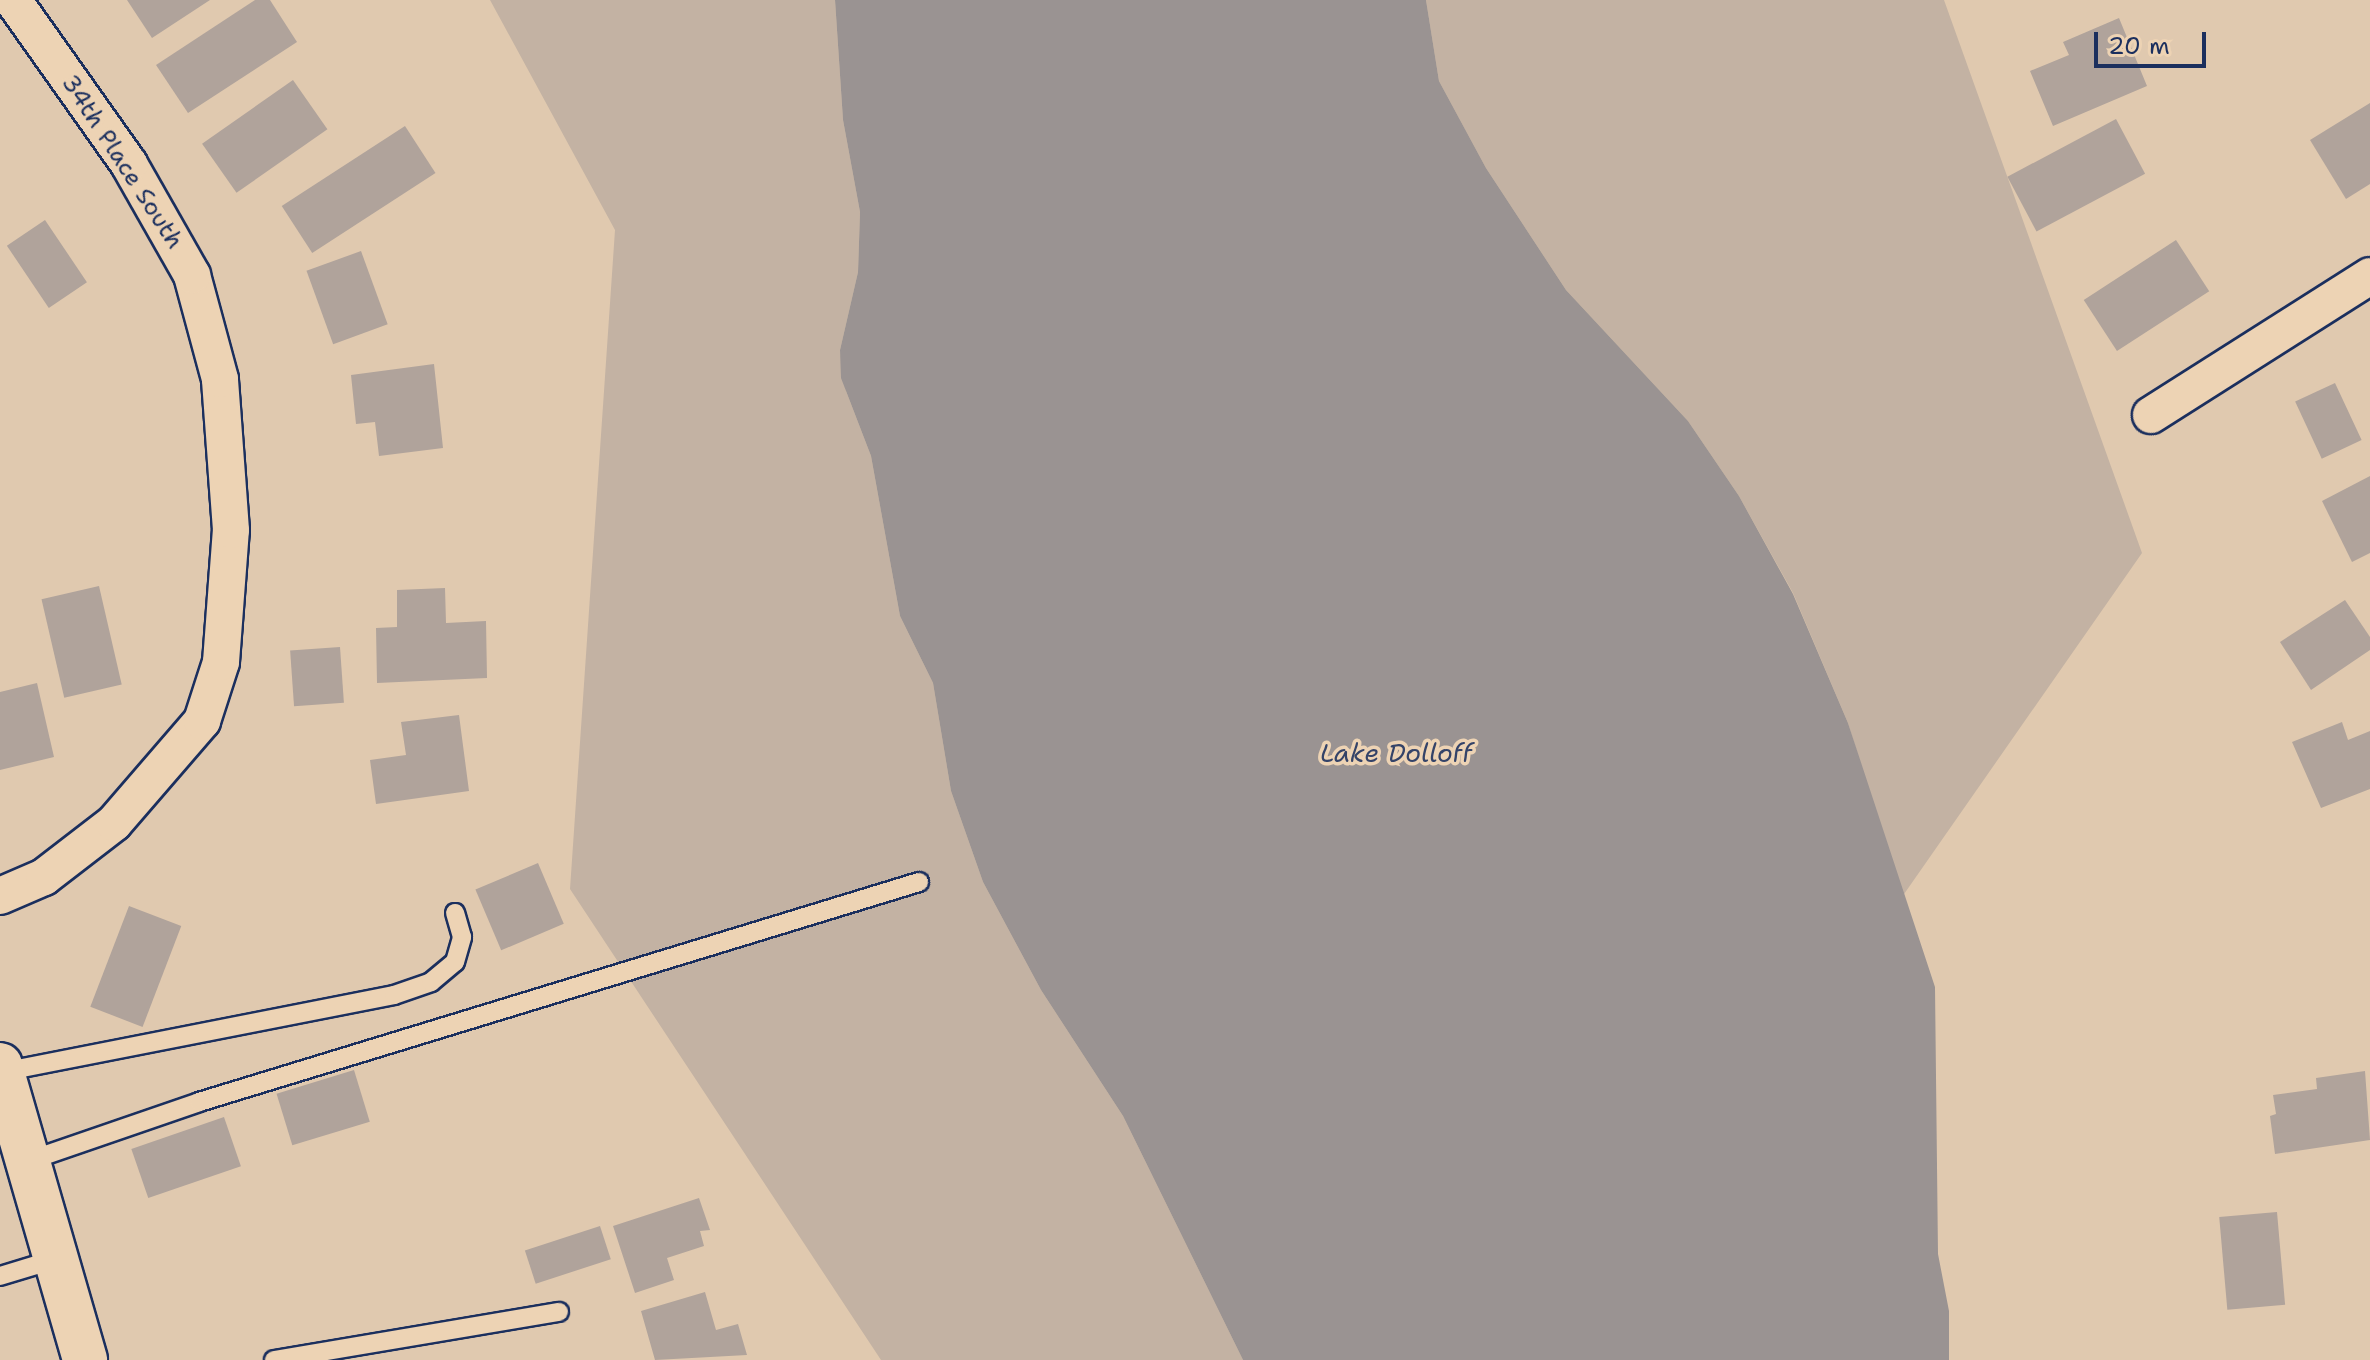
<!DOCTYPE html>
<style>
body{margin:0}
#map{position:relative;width:2370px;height:1360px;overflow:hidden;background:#e0c9af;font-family:"Shantell Sans",sans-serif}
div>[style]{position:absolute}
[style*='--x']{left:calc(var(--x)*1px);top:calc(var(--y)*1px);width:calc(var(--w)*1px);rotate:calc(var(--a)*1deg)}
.green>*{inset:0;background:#c3b2a3}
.water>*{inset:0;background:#9a9392}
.building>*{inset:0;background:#b0a39b;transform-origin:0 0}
.roads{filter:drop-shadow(2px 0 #1b2f5e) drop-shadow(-2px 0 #1b2f5e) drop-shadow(0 2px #1b2f5e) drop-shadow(0 -2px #1b2f5e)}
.service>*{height:18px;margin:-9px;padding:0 9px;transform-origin:9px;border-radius:9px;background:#edd3b4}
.minor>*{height:36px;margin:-18px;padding:0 18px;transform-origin:18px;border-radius:18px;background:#edd3b4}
.secondary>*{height:44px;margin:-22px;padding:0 22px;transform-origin:22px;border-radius:22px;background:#edd3b4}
span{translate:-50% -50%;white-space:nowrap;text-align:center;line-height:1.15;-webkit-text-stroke:7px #edd3b4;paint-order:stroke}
.street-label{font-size:24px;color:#1b2f5e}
.water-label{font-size:26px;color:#344368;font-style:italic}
.scale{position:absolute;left:2094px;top:32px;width:112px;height:36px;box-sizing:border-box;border:4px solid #1b2f5e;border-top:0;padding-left:10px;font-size:24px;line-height:28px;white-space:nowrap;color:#1b2f5e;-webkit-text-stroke:6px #edd3b4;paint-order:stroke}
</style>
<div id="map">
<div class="green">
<div style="clip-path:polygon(490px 0,835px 0,843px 120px,860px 212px,858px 272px,840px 350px,846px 391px,871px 456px,900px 616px,933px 683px,951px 791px,983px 882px,1041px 990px,1123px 1116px,1243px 1360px,881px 1360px,570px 889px,615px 230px)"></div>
<div style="clip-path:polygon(1426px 0,1944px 0,2142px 553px,1902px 897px,1848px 723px,1793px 593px,1739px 496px,1688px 421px,1566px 290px,1486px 168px,1439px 81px)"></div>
</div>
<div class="water">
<div style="clip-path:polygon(835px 0,1426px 0,1439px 81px,1486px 168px,1566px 290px,1688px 421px,1739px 496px,1793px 594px,1848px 723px,1935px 987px,1938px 1254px,1949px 1311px,1949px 1360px,1243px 1360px,1123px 1116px,1041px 990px,983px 882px,951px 791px,933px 683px,900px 616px,871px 456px,841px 378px,840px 350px,858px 272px,860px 212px,843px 120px)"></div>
</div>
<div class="building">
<div style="clip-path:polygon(127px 0,210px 0,152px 38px)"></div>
<div style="clip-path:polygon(255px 0,270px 0,297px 42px,188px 113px,156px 65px)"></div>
<div style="clip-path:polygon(2119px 18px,2147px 86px,2053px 126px,2030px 71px,2069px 55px,2063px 42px)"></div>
<div style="left:293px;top:80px;width:60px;height:111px;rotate:55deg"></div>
<div style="clip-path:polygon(2370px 103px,2370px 184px,2346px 199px,2310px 140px)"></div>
<div style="left:2116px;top:119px;width:62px;height:123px;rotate:62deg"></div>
<div style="left:405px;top:126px;width:56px;height:147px;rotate:57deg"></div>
<div style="left:45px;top:220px;width:75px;height:46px;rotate:56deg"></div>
<div style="left:2176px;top:240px;width:61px;height:110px;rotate:57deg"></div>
<div style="left:361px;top:251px;width:78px;height:58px;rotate:70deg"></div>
<div style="clip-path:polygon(434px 364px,443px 448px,379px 456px,375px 422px,356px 424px,351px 375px)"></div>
<div style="left:2335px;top:383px;width:63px;height:44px;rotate:65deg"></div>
<div style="clip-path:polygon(2370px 476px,2370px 553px,2352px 562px,2322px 501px)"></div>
<div style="left:99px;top:586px;width:101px;height:59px;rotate:77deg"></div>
<div style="clip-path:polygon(445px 588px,446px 623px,486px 621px,487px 678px,377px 683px,376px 628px,397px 627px,397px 590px)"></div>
<div style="clip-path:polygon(2345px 600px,2370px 637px,2370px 650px,2311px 690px,2280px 642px)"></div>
<div style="left:340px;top:647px;width:56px;height:50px;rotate:86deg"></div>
<div style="clip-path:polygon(37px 683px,54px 757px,0 770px,0 692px)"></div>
<div style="clip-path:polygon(459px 715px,469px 791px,376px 804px,370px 760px,406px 755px,401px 722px)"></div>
<div style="clip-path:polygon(2342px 722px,2348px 740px,2370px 731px,2370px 789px,2321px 808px,2292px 742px)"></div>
<div style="left:538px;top:863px;width:66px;height:68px;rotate:67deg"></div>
<div style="left:129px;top:906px;width:56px;height:108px;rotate:21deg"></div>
<div style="left:354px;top:1070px;width:54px;height:81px;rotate:73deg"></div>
<div style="clip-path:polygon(2365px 1071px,2370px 1140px,2275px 1154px,2270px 1116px,2276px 1114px,2273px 1095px,2317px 1089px,2316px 1078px)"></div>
<div style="left:224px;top:1117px;width:52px;height:98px;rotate:71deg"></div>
<div style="clip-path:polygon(699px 1198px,710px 1230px,700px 1231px,704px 1246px,667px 1258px,674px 1280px,635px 1293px,613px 1226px)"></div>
<div style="left:2277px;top:1212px;width:93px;height:58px;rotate:85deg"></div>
<div style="left:600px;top:1226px;width:35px;height:79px;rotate:72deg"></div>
<div style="clip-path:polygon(705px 1292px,716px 1330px,738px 1324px,747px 1355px,655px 1360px,641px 1311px)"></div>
</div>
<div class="roads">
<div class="service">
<div style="--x:2;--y:1072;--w:399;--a:-11.1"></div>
<div style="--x:394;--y:995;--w:39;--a:-19"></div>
<div style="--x:431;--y:982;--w:31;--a:-40"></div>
<div style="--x:455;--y:962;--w:26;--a:-74"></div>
<div style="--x:462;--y:937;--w:25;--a:-106"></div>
<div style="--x:28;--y:1161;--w:181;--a:-19"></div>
<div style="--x:199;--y:1102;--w:753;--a:-16.99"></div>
<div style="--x:0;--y:1276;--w:59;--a:-16.9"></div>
<div style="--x:274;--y:1360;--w:289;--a:-9.6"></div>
</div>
<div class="minor">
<div style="--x:2151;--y:415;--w:259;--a:-32.4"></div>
<div style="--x:0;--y:896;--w:48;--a:-23.4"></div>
<div style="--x:44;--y:877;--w:88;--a:-37.6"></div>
<div style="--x:114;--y:823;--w:135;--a:-49.2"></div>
<div style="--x:202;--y:721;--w:62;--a:-72.1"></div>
<div style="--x:221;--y:662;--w:132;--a:-85.7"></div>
<div style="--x:231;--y:530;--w:151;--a:-94.2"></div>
<div style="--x:220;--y:379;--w:108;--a:-105.1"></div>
<div style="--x:192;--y:275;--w:128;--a:-119.6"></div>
<div style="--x:129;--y:164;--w:201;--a:-125.3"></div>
</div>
<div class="secondary">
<div style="--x:0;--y:1065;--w:307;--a:73.9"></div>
</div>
</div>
<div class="street-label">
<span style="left:122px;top:162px;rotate:57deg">34th Place South</span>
</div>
<div class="water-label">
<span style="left:1396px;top:753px">Lake Dolloff</span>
</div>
<div class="scale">20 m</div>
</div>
